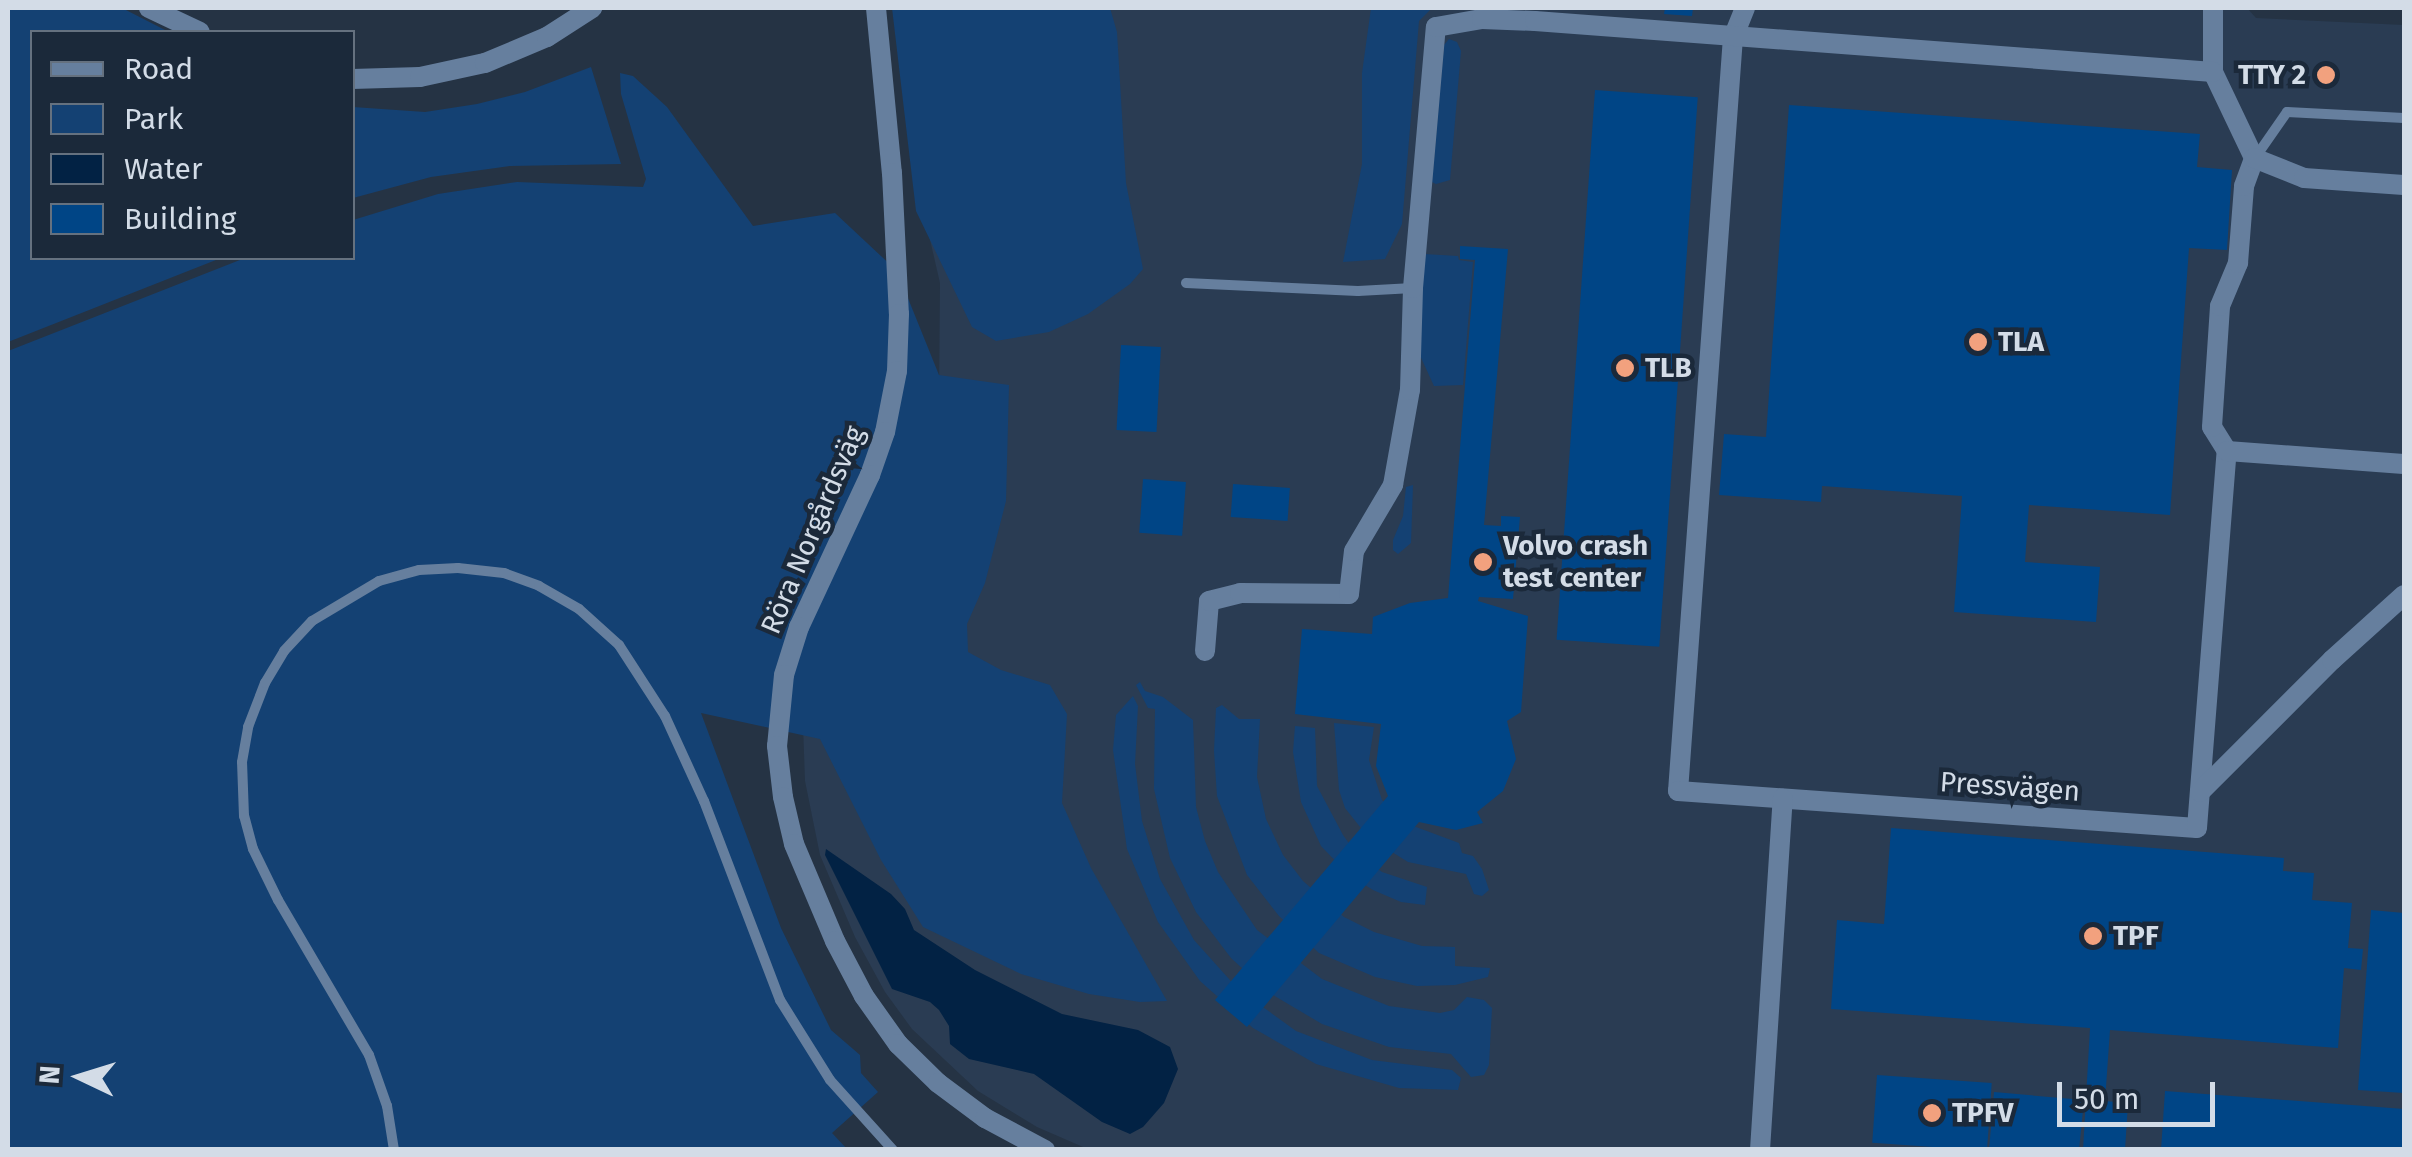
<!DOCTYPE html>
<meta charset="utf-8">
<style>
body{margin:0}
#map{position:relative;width:2412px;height:1157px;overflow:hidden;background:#253344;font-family:"Fira Sans",sans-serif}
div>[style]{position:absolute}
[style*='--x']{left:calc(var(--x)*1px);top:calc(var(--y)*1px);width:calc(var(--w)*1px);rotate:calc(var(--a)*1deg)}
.built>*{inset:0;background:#2a3c53}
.green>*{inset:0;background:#144173}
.water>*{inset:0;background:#022244}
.building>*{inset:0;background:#004586;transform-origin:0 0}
.service>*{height:10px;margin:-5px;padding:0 5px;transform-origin:5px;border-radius:5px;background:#667f9e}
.minor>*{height:20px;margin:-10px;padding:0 10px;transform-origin:10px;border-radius:10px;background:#667f9e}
.dots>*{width:28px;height:28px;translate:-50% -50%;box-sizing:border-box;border:5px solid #1b293a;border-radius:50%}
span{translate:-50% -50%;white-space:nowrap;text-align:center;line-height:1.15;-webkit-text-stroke:9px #1b293a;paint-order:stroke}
.poi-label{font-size:28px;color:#d3dce7;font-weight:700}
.right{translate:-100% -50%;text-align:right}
.left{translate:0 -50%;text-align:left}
.street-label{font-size:28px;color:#d3dce7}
.frame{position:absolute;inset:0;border:10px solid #d3dce7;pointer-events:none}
.legend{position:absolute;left:30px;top:30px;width:325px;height:230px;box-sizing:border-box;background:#1b293a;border:2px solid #65717f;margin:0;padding:12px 18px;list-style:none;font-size:30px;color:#d3dce7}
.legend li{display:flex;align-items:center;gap:20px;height:50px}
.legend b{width:50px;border:2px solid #65717f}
.north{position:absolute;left:30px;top:1027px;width:100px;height:100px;-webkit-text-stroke:8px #1b293a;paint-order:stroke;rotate:274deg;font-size:28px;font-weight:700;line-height:40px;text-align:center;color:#d3dce7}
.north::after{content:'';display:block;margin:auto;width:35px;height:45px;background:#d3dce7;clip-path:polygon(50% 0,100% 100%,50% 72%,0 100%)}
.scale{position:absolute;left:2057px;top:1082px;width:158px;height:45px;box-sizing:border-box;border:5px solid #d3dce7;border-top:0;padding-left:12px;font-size:30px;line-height:35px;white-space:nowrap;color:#d3dce7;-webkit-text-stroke:8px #1b293a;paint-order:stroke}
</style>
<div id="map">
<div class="built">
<div style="clip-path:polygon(903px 8px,2247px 8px,2256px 18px,2404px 25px,2404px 1149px,1090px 1150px,1037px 1127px,978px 1091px,912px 1029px,885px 992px,855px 937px,820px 855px,805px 781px,803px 725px,939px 396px,940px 283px,925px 218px)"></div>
</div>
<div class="green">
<div style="clip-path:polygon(8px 8px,122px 8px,169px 32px,32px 32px,32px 258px,221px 258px,8px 342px)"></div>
<div style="clip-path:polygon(892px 8px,1110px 8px,1117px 32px,1126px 183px,1143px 269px,1130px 284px,1088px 314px,1049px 332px,996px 341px,972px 327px,916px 211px)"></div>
<div style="clip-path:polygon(1371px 8px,1432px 8px,1419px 21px,1402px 224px,1385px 259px,1343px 262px,1362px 164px,1362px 73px)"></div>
<div style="clip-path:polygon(1449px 39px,1457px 42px,1461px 51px,1450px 180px,1436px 184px,1432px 182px,1444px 45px)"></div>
<div style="clip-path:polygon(591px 67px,621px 164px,510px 166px,431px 177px,353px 198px,353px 107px,425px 112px,477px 104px,525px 92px)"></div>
<div style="clip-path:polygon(620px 73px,633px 76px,667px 107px,753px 226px,835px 213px,897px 271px,939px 375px,1009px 385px,1006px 501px,985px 583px,967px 624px,968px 652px,1001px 670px,1050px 685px,1067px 714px,1062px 803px,1091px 868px,1167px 1001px,1140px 1002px,1089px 994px,1021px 974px,923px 927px,881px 860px,820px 739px,701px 713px,781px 928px,831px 1030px,860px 1055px,861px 1073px,878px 1092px,832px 1133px,847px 1149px,8px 1150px,8px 351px,245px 258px,352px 258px,353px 220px,438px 194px,517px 182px,643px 187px,646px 179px,621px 94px)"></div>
<div style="clip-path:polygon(1424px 254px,1458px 256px,1459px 260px,1473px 262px,1463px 385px,1434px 386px,1417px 349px)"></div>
<div style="clip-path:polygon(1413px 485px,1411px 543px,1398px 554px,1393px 550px,1393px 540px,1403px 516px,1406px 487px)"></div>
<div style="clip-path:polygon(1140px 682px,1145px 691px,1163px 697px,1193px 720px,1196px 807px,1205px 841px,1218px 872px,1257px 930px,1322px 979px,1389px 1006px,1440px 1013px,1454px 1010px,1467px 997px,1484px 1000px,1492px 1008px,1489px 1065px,1484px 1075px,1471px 1077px,1451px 1054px,1389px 1047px,1322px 1024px,1268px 992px,1231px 958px,1196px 912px,1170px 858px,1154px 789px,1155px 709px,1148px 708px,1136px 685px)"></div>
<div style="clip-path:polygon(1133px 696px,1138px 706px,1135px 764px,1142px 821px,1160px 879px,1194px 940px,1238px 989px,1296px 1031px,1372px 1060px,1452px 1070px,1461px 1078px,1458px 1090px,1399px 1088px,1316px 1064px,1253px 1028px,1200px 981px,1158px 922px,1127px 849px,1113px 750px,1116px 715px)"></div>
<div style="clip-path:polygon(1222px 705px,1239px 719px,1260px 719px,1257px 777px,1266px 819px,1283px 855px,1303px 881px,1344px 917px,1374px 932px,1422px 946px,1455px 947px,1455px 966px,1490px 968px,1488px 977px,1455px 985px,1417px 986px,1375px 977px,1319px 953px,1279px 916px,1247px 875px,1217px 796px,1214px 751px,1216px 708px)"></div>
<div style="clip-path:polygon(1334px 723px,1374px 727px,1369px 760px,1382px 800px,1408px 824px,1459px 843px,1462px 853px,1473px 856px,1482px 869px,1489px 890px,1482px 896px,1474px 894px,1466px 874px,1408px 862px,1368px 837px,1345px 808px,1339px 790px)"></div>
<div style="clip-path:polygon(1295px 726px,1315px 728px,1317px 786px,1343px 835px,1356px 853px,1382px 872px,1427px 887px,1425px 905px,1401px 902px,1373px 890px,1349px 875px,1321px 846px,1301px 802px,1293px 752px)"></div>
</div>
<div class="water">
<div style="clip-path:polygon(826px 849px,891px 894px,905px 909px,914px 930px,975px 970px,1062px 1014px,1138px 1030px,1170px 1047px,1178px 1069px,1164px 1103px,1143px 1127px,1130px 1134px,1102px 1122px,1034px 1074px,969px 1059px,950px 1044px,949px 1026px,939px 1010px,930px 1002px,892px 989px,825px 855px)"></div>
</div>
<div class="building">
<div style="clip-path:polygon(1665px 8px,1693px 8px,1692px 16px,1664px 14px)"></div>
<div style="left:1595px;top:90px;width:103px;height:551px;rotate:4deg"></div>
<div style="clip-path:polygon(1789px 105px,2200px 134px,2197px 167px,2232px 170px,2227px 250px,2189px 248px,2170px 515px,2029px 505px,2025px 562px,2100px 567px,2096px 622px,1954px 612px,1962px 496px,1822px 486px,1821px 502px,1719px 495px,1724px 434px,1766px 437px)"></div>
<div style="clip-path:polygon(1460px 246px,1508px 249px,1484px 525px,1501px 526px,1501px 516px,1520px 517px,1513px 599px,1479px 597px,1478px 601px,1528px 616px,1521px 712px,1507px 721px,1516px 759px,1503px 791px,1477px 812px,1483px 823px,1456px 830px,1419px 822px,1247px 1027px,1215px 1000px,1388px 796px,1376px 766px,1381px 724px,1295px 714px,1302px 629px,1372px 634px,1373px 617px,1410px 603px,1448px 598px,1475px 260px,1460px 259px)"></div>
<div style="left:1121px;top:345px;width:40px;height:85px;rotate:3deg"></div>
<div style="left:1143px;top:479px;width:43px;height:54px;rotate:4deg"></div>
<div style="left:1233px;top:484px;width:57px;height:33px;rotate:4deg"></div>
<div style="clip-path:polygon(1891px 828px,2284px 858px,2283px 871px,2314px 873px,2312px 900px,2352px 903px,2348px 948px,2363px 949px,2361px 970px,2344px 968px,2338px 1048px,2110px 1030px,2105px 1101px,2128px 1103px,2125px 1150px,2083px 1150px,2090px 1028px,1831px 1009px,1837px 920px,1884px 924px)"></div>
<div style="clip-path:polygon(2371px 910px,2404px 913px,2404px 1093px,2358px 1090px)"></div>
<div style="left:1877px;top:1075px;width:115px;height:68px;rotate:4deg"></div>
<div style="clip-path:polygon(2165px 1091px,2404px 1109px,2404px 1150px,2161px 1150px)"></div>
<div style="clip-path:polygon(1994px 1092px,2084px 1100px,2079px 1150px,1989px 1150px)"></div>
</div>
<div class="service">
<div style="--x:2255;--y:158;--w:56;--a:-55.2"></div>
<div style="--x:2287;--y:112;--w:117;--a:2.9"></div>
<div style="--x:1186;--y:283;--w:172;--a:2.7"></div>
<div style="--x:1358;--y:291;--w:55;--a:-3.1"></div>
<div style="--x:394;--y:1150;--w:45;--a:-99"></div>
<div style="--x:387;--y:1106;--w:54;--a:-109.4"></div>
<div style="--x:369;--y:1055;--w:180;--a:-120.4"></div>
<div style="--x:278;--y:900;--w:57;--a:-116.1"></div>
<div style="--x:253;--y:849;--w:34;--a:-105"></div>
<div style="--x:244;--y:816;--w:54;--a:-92.1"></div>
<div style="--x:242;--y:762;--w:36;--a:-80"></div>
<div style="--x:248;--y:727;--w:47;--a:-68.9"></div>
<div style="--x:265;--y:683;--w:37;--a:-59"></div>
<div style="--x:284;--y:651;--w:41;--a:-47"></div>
<div style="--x:312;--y:621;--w:78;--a:-30.8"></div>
<div style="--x:379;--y:581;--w:41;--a:-15.4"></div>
<div style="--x:419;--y:570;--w:39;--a:-3"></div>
<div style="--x:458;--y:568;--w:46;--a:6.2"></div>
<div style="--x:504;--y:573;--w:37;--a:20"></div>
<div style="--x:539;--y:586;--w:46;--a:29.9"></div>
<div style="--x:579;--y:609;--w:54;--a:42"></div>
<div style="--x:619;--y:645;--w:85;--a:57.1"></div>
<div style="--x:665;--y:716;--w:94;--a:65.4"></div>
<div style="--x:704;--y:801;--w:213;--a:69.1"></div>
<div style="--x:780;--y:1000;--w:94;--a:58"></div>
<div style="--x:830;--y:1080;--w:94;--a:48"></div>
</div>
<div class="minor">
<div style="--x:149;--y:8;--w:56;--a:25.2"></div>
<div style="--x:876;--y:8;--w:166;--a:84.5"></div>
<div style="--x:892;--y:173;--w:141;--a:87.2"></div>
<div style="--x:899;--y:314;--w:57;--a:92"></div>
<div style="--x:897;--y:371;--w:62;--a:101.1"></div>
<div style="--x:885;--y:432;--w:46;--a:109.2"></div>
<div style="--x:870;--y:475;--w:168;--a:115"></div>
<div style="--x:799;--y:627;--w:50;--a:107.4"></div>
<div style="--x:784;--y:675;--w:71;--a:95.6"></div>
<div style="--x:777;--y:746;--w:51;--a:83.3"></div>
<div style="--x:783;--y:797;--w:48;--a:76.8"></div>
<div style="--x:794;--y:844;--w:105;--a:67.1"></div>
<div style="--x:835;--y:941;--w:62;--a:62.2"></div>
<div style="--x:864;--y:996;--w:59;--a:54.7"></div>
<div style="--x:898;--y:1044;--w:56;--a:44.3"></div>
<div style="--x:938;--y:1083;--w:59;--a:36.7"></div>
<div style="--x:985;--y:1118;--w:68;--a:28.1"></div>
<div style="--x:1745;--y:8;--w:31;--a:112"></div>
<div style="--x:1733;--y:37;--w:756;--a:94.17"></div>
<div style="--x:1678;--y:791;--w:520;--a:4.08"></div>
<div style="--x:2197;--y:828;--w:378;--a:-85.5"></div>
<div style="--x:2227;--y:451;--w:28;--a:-122"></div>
<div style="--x:2212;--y:427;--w:121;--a:-86.2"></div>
<div style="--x:2220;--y:306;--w:47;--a:-67.3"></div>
<div style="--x:2238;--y:263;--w:77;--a:-85.5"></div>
<div style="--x:2244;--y:186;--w:30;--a:-70"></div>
<div style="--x:2213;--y:8;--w:64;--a:90"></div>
<div style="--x:2213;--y:72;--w:95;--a:64.5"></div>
<div style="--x:2254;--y:158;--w:54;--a:21.8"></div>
<div style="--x:2304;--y:178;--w:100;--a:4"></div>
<div style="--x:352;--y:79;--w:68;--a:-1.7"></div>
<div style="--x:420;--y:77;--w:66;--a:-12.2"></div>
<div style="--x:485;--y:63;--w:67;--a:-22.8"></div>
<div style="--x:547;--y:37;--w:54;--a:-32.8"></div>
<div style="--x:2227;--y:451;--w:177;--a:4.2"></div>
<div style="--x:1205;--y:651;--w:50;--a:-85.4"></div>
<div style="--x:1209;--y:601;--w:32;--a:-14"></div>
<div style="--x:1240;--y:593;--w:109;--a:0.5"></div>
<div style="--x:1349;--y:594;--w:43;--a:-83.4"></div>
<div style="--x:1354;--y:551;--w:77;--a:-59.4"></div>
<div style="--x:1393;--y:485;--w:97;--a:-79.9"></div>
<div style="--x:1410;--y:390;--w:102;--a:-88.3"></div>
<div style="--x:1413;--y:288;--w:262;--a:-85"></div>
<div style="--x:1436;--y:27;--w:47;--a:-9.9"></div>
<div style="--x:1482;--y:19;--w:53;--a:2.2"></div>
<div style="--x:1535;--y:21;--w:680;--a:4.3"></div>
<div style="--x:2200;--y:792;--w:187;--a:-45"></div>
<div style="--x:2332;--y:660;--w:97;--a:-42.1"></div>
<div style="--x:1760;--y:1150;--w:352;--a:-86.3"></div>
</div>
<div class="dots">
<div style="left:2326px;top:75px;background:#f2a17e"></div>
<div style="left:1978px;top:342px;background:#f2a17e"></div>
<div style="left:1625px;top:368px;background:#f2a17e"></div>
<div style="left:1483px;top:562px;background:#f2a17e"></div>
<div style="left:2093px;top:936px;background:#f2a17e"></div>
<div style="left:1932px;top:1113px;background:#f2a17e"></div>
</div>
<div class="poi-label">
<span class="right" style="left:2306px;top:75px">TTY 2</span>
<span class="left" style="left:1998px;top:342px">TLA</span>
<span class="left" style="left:1645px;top:368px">TLB</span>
<span class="left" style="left:1503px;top:562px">Volvo crash<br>test center</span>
<span class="left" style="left:2113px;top:936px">TPF</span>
<span class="left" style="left:1952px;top:1113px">TPFV</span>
</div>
<div class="street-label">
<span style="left:813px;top:530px;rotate:-67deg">Röra Norgårdsväg</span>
<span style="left:2010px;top:787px;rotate:4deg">Pressvägen</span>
</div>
<div class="frame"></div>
<ul class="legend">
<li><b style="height:12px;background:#667f9e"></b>Road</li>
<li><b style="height:28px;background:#144173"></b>Park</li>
<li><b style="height:28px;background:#022244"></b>Water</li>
<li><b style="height:28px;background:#004586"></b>Building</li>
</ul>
<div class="north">N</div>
<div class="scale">50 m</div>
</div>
